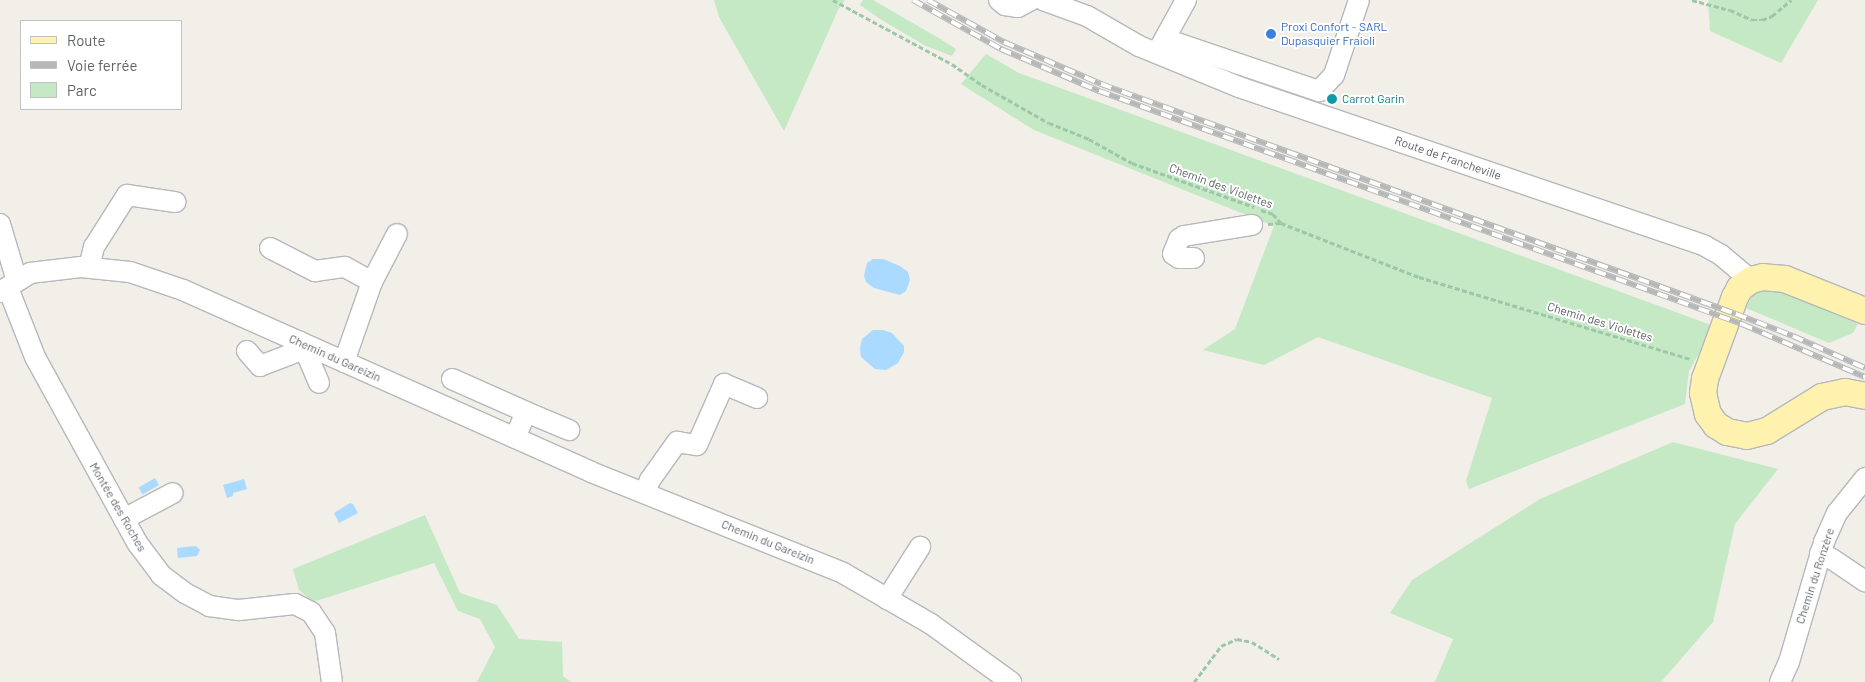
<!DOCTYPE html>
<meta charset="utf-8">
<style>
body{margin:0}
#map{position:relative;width:1865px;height:682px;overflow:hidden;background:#f1efe8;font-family:Barlow,sans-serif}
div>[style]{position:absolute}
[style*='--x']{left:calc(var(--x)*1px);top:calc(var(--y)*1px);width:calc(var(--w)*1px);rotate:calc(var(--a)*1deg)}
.green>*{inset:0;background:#c5e8c5}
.water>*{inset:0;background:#aadaff;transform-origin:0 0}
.path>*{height:2.5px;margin-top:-1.25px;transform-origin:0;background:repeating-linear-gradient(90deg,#9cc7a9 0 5px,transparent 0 7.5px)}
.roads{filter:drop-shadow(1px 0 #b5b8bc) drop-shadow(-1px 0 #b5b8bc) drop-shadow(0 1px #b5b8bc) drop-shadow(0 -1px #b5b8bc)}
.minor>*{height:20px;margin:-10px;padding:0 10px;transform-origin:10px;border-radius:10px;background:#fff}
.major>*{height:26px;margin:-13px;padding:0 13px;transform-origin:13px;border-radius:13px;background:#fff2af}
.rail>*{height:5.5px;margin-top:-2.75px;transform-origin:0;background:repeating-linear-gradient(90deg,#fff 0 11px,#b6b7b8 0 22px);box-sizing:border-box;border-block:1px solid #b6b7b8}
.dots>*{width:14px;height:14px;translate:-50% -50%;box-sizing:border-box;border:2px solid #fff;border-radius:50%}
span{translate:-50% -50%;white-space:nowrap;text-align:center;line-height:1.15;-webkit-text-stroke:4px #fff;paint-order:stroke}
.shop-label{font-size:12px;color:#366cbe}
.left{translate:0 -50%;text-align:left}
.culture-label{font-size:12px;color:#0d838f}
.street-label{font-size:12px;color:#5f6368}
.legend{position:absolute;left:20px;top:20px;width:162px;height:90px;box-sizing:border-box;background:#fff;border:1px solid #bfc1c3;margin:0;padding:6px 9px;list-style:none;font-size:15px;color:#5f6368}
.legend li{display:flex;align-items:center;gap:10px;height:25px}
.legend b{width:25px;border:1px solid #bfc1c3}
</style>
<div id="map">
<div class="green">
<div style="clip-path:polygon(714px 0,845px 0,838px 10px,784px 131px,719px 17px)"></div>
<div style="clip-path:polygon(863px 0,873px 0,942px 40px,956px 49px,952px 56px,926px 46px,880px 19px,860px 5px)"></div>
<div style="clip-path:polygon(1708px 0,1818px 0,1781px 63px,1710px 31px)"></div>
<div style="clip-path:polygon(986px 54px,1019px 73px,1714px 326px,1689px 371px,1685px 404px,1469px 489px,1466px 481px,1492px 398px,1318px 337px,1264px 365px,1203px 350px,1235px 329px,1274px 226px,1034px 130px,961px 84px)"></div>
<div style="clip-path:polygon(1756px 290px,1782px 292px,1858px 324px,1853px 333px,1829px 343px,1746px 308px)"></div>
<div style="clip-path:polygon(1673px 442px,1778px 469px,1735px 524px,1713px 622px,1661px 682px,1435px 682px,1453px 639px,1390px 613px,1412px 580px,1540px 499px)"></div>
<div style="clip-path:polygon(425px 515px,460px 593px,497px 605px,519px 639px,562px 642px,563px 676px,571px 682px,477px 682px,495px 647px,480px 619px,458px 611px,434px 563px,313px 602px,299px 590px,293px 569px)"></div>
</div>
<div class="water">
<div style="clip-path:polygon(873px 259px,883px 259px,900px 266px,908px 272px,910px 280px,906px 291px,900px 295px,885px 291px,874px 288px,866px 282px,864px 276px,867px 263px)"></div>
<div style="clip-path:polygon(873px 330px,883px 330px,892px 333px,904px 346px,904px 352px,898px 363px,886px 370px,875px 369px,861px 357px,860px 348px,862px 339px)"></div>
<div style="left:155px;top:478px;width:8px;height:19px;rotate:60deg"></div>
<div style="clip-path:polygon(244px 479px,247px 489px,233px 493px,233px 496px,227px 498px,223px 485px)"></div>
<div style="clip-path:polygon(350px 503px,353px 504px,358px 513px,339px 523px,334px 513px)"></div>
<div style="clip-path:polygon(196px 546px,200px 550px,197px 556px,178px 558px,177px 548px)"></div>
</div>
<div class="path">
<div style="--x:833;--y:0;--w:135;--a:28.3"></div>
<div style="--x:952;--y:64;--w:37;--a:35"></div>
<div style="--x:982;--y:85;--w:77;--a:29.6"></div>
<div style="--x:1049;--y:123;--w:43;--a:21.8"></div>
<div style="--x:1089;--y:139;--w:49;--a:29.2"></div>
<div style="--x:1132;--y:163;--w:130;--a:19.8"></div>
<div style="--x:1692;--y:0;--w:39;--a:15"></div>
<div style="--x:1730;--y:10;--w:24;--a:24"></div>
<div style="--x:1752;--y:20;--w:10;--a:0"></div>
<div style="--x:1762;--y:20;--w:11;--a:-22"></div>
<div style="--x:1772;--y:16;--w:25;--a:-40"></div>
<div style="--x:1261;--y:210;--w:13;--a:18"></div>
<div style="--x:1273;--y:214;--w:12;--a:48"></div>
<div style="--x:1281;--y:223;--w:148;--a:21.4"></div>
<div style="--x:1419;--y:277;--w:284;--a:16.8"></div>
<div style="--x:1268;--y:224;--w:13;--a:-4"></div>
<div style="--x:1194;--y:682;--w:45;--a:-53.1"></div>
<div style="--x:1221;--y:646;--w:17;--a:-24"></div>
<div style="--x:1237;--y:639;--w:15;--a:11"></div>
<div style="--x:1252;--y:642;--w:32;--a:32"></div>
</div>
<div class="roads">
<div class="minor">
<div style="--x:999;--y:0;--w:8;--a:40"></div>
<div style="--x:1005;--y:5;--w:13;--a:9"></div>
<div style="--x:1018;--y:7;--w:15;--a:-28"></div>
<div style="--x:1043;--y:0;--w:47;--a:20"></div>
<div style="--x:1087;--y:16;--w:60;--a:30"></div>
<div style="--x:1139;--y:46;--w:108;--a:22.3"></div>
<div style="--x:1239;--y:87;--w:492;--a:18.8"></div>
<div style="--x:1705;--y:246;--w:18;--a:29"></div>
<div style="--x:1721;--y:255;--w:39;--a:40"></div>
<div style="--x:1165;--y:39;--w:163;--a:18.7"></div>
<div style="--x:1319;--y:91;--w:22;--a:-47"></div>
<div style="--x:1334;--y:75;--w:79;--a:-71.6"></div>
<div style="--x:1159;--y:49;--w:56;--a:-61.1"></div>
<div style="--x:0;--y:224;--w:59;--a:73.4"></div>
<div style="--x:270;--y:248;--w:51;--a:27.1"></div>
<div style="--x:315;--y:271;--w:30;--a:-8"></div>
<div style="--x:345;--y:267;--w:31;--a:29"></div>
<div style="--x:1194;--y:258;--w:15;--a:180"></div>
<div style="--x:1179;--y:258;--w:7;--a:-146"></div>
<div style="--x:1173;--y:254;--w:16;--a:-68"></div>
<div style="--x:1179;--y:239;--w:6;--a:-31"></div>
<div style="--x:1184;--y:236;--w:69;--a:-9.2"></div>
<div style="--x:89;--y:267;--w:21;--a:-76"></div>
<div style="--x:94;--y:247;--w:62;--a:-57.6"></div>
<div style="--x:127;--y:195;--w:49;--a:8.3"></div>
<div style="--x:8;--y:288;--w:74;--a:68.6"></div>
<div style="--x:35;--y:357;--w:213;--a:61.2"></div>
<div style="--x:138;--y:544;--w:39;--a:53"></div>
<div style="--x:161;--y:575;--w:30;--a:37"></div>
<div style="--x:185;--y:593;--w:27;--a:28"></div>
<div style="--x:209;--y:606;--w:30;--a:8"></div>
<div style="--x:239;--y:610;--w:56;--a:-6.1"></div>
<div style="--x:295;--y:604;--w:18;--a:27"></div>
<div style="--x:311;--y:612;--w:25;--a:56"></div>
<div style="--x:325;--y:633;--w:49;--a:81.9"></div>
<div style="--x:0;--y:292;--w:36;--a:-32"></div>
<div style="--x:30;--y:273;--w:51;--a:-6.7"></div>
<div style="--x:81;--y:267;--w:49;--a:5.8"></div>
<div style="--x:130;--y:272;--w:56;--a:18.8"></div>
<div style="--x:183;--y:290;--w:447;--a:24"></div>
<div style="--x:591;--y:472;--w:271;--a:21.8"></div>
<div style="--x:843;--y:573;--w:102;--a:30.1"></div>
<div style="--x:931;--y:624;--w:99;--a:35.9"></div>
<div style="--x:312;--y:348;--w:10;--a:114"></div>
<div style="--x:308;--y:357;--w:28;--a:67"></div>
<div style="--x:247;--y:351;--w:20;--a:49"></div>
<div style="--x:260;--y:366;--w:39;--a:-21"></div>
<div style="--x:296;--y:352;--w:11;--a:-68"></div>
<div style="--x:344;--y:362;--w:85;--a:-70.7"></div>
<div style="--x:372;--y:282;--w:54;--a:-62.5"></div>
<div style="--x:452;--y:379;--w:81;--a:24"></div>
<div style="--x:526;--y:412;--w:28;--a:113"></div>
<div style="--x:526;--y:412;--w:47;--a:22.7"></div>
<div style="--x:645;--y:493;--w:14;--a:-69"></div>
<div style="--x:650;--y:480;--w:47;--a:-54.6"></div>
<div style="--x:677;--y:442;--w:20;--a:9"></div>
<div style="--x:697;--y:445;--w:67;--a:-66.1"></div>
<div style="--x:724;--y:384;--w:36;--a:23"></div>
<div style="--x:124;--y:519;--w:55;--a:-28"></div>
<div style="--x:1820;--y:553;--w:13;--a:27"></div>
<div style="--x:1832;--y:559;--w:40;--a:34"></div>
<div style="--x:887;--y:599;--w:62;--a:-57.6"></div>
<div style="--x:1780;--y:682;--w:22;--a:-66"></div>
<div style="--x:1789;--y:662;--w:125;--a:-73.7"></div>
<div style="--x:1824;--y:542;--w:32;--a:-66"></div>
<div style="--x:1837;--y:513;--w:45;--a:-51.3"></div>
</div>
<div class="major">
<div style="--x:1865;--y:311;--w:86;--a:-158.2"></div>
<div style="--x:1785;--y:279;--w:22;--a:-175"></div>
<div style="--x:1763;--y:277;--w:12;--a:166"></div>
<div style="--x:1751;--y:280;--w:14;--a:144"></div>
<div style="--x:1740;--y:288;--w:10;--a:119"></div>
<div style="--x:1735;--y:297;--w:87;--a:110.1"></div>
<div style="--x:1705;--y:379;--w:14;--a:98"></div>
<div style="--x:1703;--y:393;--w:22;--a:77"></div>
<div style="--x:1708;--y:414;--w:14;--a:54"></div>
<div style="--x:1716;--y:425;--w:13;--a:32"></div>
<div style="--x:1727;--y:432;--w:20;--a:11"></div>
<div style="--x:1747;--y:436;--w:21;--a:-14"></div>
<div style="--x:1767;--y:431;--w:65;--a:-31.7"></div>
<div style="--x:1822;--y:397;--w:24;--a:-12"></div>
<div style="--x:1845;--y:392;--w:20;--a:11"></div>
</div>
</div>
<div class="rail">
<div style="--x:913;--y:0;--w:101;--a:29.1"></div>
<div style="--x:1001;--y:49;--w:107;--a:23.2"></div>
<div style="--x:1099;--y:91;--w:684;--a:19.92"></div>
<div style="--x:1742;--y:324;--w:134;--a:23.3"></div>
<div style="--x:928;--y:0;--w:87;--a:28.9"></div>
<div style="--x:1004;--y:42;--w:106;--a:23.4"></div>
<div style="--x:1101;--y:84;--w:675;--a:19.91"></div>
<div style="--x:1736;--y:314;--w:61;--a:21.1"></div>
<div style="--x:1793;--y:336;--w:79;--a:24"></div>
</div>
<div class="dots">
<div style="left:1271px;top:34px;background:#3f7fe0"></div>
<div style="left:1332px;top:99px;background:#0f9aa8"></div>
</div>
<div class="shop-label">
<span class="left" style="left:1281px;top:34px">Proxi Confort - SARL<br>Dupasquier Fraioli</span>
</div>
<div class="culture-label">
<span class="left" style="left:1342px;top:99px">Carrot Garin</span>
</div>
<div class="street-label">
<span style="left:1448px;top:158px;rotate:19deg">Route de Francheville</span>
<span style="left:1221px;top:186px;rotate:20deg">Chemin des Violettes</span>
<span style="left:1600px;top:322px;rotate:17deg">Chemin des Violettes</span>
<span style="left:335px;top:358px;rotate:24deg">Chemin du Gareizin</span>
<span style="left:118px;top:507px;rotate:60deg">Montée des Roches</span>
<span style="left:768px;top:542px;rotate:22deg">Chemin du Gareizin</span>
<span style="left:1815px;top:576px;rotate:-72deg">Chemin du Ronzère</span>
</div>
<ul class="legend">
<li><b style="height:6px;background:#fff2af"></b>Route</li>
<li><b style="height:6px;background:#b6b7b8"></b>Voie ferrée</li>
<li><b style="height:14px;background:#c5e8c5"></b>Parc</li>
</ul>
</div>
